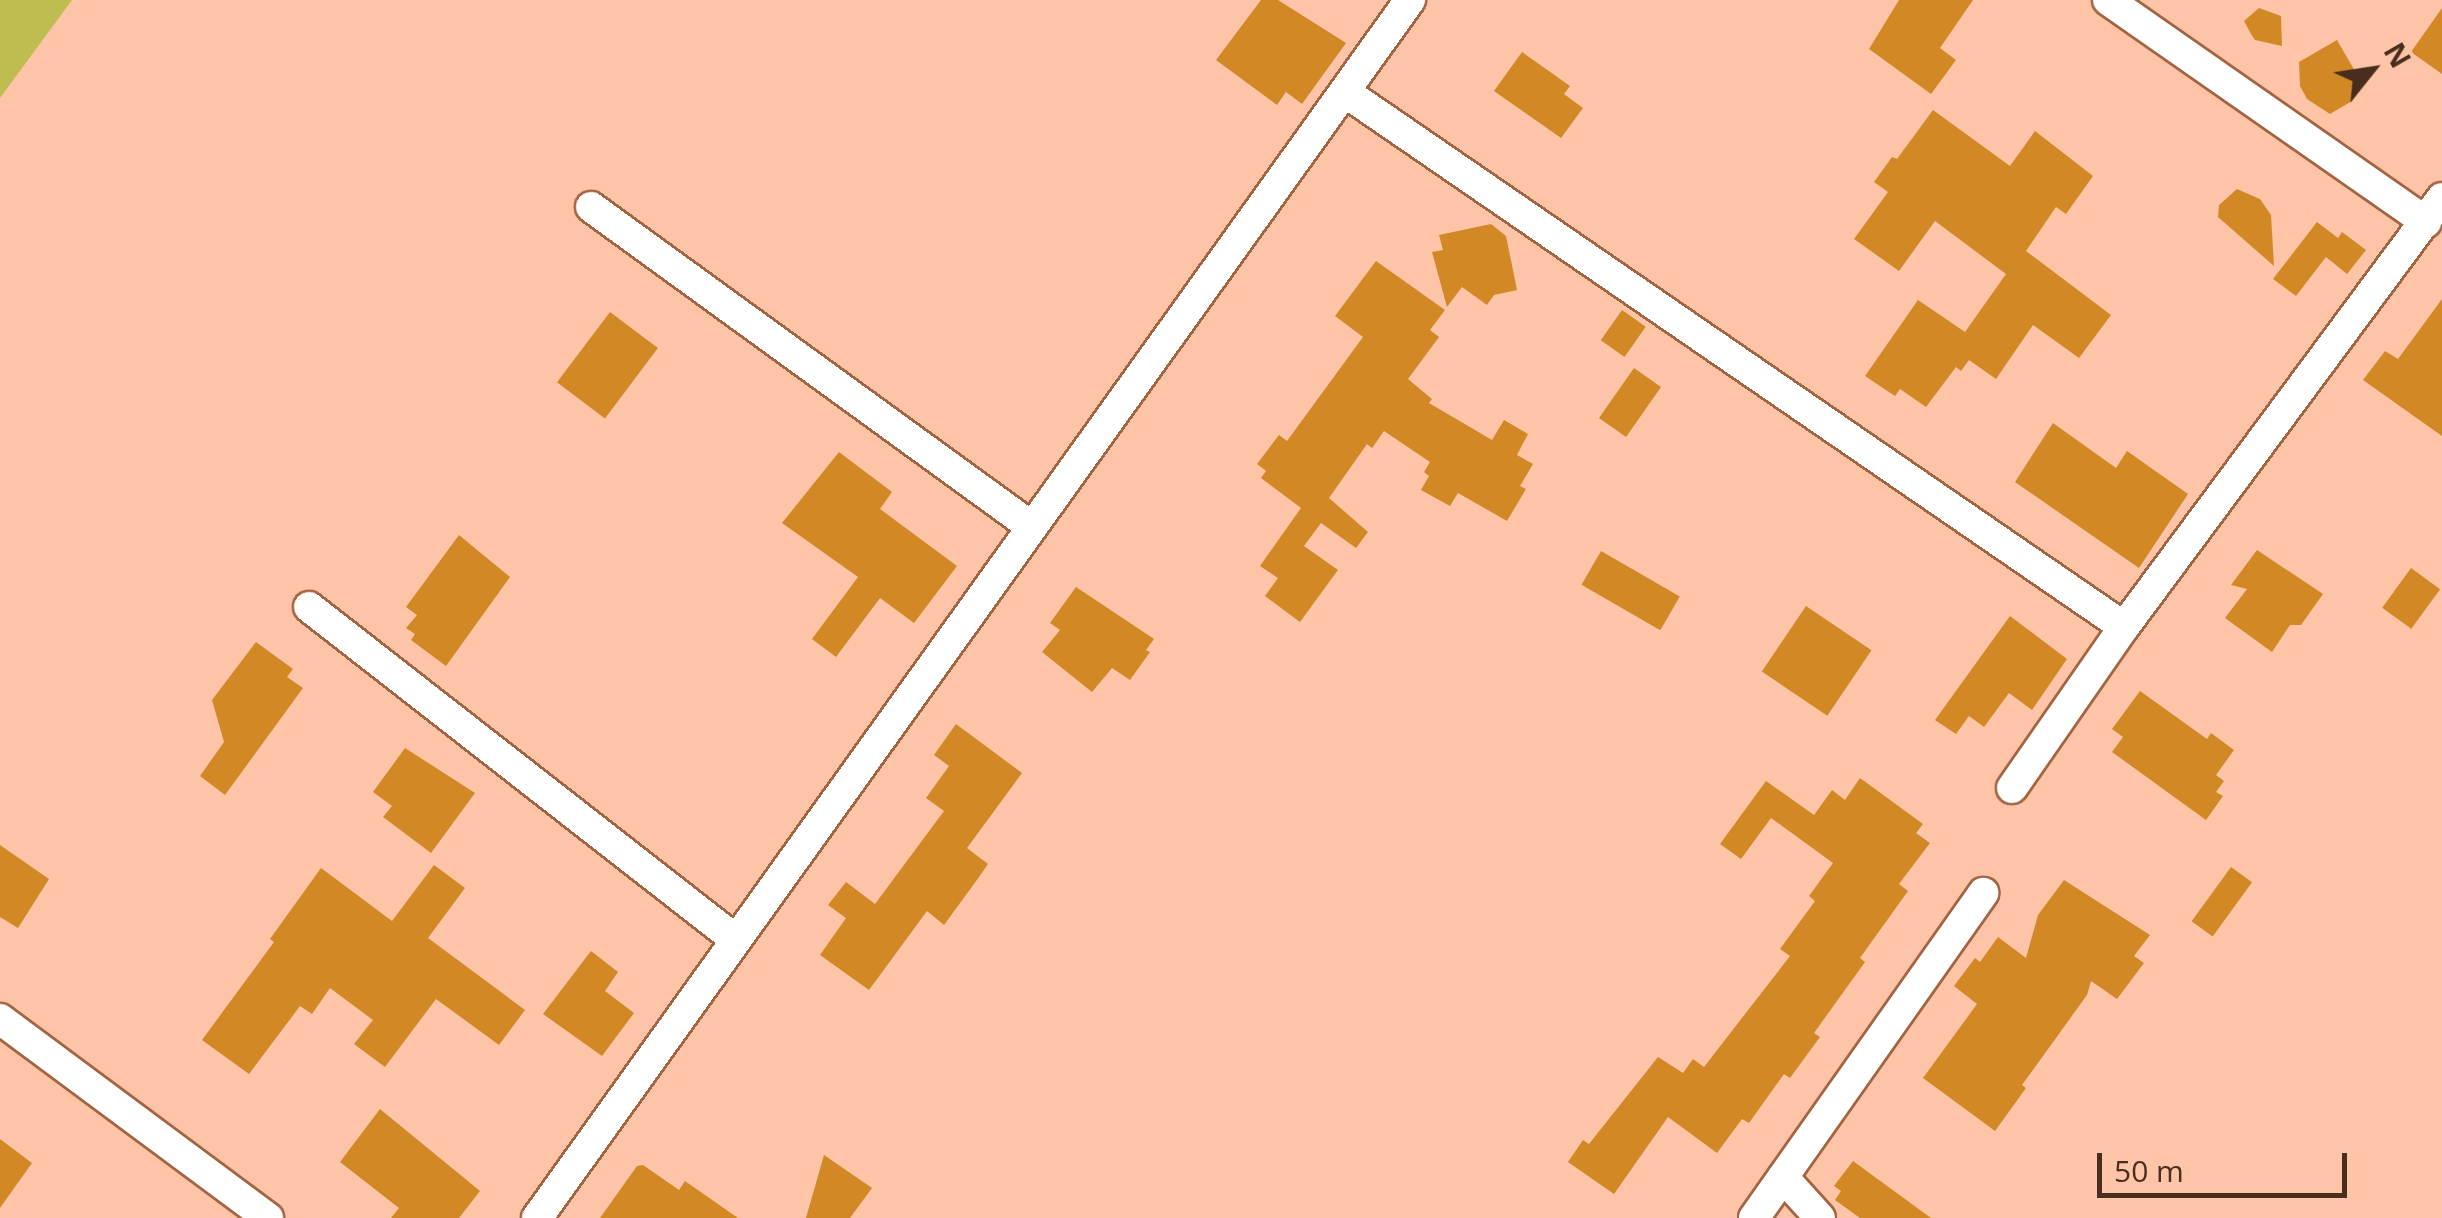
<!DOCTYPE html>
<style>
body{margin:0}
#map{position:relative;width:2442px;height:1218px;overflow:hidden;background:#fdc4a7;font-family:"Open Sans",sans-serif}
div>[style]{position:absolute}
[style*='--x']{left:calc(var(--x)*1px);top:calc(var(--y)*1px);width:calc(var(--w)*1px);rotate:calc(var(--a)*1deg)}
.green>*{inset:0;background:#bfbd50}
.building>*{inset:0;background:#d28824;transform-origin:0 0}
.roads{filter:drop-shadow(2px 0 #a36442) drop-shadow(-2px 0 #a36442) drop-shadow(0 2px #a36442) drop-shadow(0 -2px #a36442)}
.minor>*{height:30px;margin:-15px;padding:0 15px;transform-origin:15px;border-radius:15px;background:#fff}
span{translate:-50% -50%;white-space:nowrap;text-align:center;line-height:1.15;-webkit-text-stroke:8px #fdc4a7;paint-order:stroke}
.north{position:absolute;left:2322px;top:20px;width:100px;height:100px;-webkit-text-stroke:8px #fdc4a7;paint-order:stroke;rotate:60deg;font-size:28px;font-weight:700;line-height:40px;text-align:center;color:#492d1f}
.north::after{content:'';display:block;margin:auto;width:35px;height:45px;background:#492d1f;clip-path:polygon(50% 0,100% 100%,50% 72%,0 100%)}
.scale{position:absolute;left:2097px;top:1153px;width:250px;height:45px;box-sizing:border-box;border:5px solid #492d1f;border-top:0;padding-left:12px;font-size:30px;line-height:35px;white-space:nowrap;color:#492d1f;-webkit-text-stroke:8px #fdc4a7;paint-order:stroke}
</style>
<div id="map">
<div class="green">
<div style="clip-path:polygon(0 0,72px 0,0 98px)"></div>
</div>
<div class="building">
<div style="clip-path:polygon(1261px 0,1278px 0,1346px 43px,1302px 104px,1286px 92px,1277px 105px,1216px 60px)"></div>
<div style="clip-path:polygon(1899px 0,1973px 0,1940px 48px,1956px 60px,1931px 94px,1869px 49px)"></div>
<div style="clip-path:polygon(2259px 8px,2281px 16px,2282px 46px,2255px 40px,2251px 34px,2244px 21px)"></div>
<div style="clip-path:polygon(2442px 8px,2442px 74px,2411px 52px)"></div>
<div style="clip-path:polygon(2337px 40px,2363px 85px,2352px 101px,2330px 114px,2307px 99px,2300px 86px,2299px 62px)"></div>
<div style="clip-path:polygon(1522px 52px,1570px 86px,1564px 94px,1583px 108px,1561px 138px,1494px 91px)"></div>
<div style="clip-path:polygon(1933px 110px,2010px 166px,2035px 131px,2093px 176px,2066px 214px,2056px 207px,2026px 251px,2111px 315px,2079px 358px,2033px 325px,1996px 379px,1969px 360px,1961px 371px,1956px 367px,1926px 407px,1900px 389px,1895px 396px,1865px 376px,1918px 300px,1965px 332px,2006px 274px,1935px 221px,1899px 271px,1854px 239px,1888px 192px,1874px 182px,1892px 157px,1897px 159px)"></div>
<div style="clip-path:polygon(2237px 189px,2260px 199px,2271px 215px,2274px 266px,2218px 217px,2219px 205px)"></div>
<div style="clip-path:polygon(2317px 222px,2338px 238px,2342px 232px,2366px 250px,2347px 274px,2326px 257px,2296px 296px,2273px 279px)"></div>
<div style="clip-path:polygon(1491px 224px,1506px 236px,1517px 290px,1494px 295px,1487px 305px,1462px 287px,1447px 307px,1432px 252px,1443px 250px,1439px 235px)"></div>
<div style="clip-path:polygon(1376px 261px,1445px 310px,1430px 330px,1439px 337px,1408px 379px,1432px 399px,1429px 403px,1492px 440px,1504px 420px,1528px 434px,1517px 455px,1533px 464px,1520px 486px,1526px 489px,1507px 521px,1458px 493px,1450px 506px,1421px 490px,1429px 476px,1424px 472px,1430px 462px,1384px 431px,1372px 448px,1367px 444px,1329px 498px,1368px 532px,1356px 548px,1321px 523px,1304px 546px,1338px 570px,1300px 622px,1265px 596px,1278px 578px,1260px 566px,1301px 508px,1261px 478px,1266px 471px,1257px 464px,1279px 435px,1287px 441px,1363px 337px,1335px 316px)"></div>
<div style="clip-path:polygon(2442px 299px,2442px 436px,2363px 380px,2385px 351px,2398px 359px)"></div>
<div style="left:1622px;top:310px;width:29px;height:37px;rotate:35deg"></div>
<div style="left:610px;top:312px;width:60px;height:88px;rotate:37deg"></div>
<div style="left:1634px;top:368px;width:33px;height:61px;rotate:35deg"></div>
<div style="clip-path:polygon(2053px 423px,2116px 468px,2127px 451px,2188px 494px,2139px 568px,2015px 482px)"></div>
<div style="clip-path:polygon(839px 452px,892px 492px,880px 509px,957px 566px,914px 623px,880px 598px,836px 657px,812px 639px,858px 577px,782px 523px)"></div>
<div style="clip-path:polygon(459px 535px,510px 577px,446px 666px,411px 640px,415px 634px,406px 628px,417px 615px,406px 607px)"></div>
<div style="clip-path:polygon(2257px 550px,2323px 594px,2301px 625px,2290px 625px,2272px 652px,2225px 618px,2247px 589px,2231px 585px)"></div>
<div style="left:1601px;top:551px;width:91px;height:39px;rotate:30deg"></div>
<div style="left:2411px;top:568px;width:36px;height:49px;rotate:36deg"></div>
<div style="clip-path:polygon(1076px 587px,1154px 639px,1146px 650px,1150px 652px,1130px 680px,1112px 668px,1092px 692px,1042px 652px,1060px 630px,1050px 623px)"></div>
<div style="left:1806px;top:606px;width:79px;height:79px;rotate:34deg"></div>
<div style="clip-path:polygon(2010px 616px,2067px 659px,2032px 710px,2009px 693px,1984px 727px,1969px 716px,1956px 734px,1935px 720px)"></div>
<div style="clip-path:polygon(256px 642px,293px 669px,287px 677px,303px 688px,225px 795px,200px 776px,224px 742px,212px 700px)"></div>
<div style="clip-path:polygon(2140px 691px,2207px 739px,2211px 733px,2234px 750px,2216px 775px,2224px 781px,2216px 792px,2223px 796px,2206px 820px,2112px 752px,2123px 737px,2112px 729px)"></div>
<div style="clip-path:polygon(956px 724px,1022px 773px,967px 848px,988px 864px,979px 877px,944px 925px,927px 911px,869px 990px,820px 955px,846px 918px,828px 905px,846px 882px,875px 904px,944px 811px,926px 798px,949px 766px,934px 755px)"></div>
<div style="clip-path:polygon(405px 748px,475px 793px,431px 853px,383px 817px,392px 806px,373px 792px)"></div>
<div style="clip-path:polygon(1860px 778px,1923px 824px,1916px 833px,1930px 843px,1899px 884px,1908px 891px,1860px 958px,1865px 962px,1814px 1033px,1820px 1037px,1790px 1078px,1784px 1074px,1749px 1123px,1742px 1119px,1717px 1153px,1668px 1117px,1614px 1194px,1568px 1162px,1583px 1140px,1589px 1144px,1658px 1057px,1683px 1073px,1693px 1059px,1704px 1067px,1790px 956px,1780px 949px,1815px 901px,1809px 896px,1833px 863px,1771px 818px,1741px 859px,1720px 844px,1766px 781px,1814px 815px,1832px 790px,1845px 800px)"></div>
<div style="clip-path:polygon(0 845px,49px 879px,18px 928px,0 917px)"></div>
<div style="clip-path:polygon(434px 865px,465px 888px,428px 938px,525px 1010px,499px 1045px,436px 999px,385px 1067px,354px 1044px,373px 1020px,330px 988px,312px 1014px,300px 1006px,249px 1074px,202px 1040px,274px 942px,270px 939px,321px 868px,392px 921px)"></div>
<div style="left:2231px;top:867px;width:26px;height:67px;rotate:36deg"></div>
<div style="clip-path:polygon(2064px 880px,2150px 935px,2134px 956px,2144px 963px,2117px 999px,2091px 981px,2087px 995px,2022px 1085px,2026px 1088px,1995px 1131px,1923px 1078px,1977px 1004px,1954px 986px,1975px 958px,1980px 962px,1998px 937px,2026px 958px,2038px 915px)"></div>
<div style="clip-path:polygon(591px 951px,618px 972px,605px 991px,634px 1013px,602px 1056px,543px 1014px)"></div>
<div style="clip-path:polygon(380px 1109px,480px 1191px,459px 1218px,391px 1218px,399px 1208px,340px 1162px)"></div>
<div style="clip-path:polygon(0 1139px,32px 1163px,0 1208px)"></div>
<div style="clip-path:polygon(824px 1155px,872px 1188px,850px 1218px,806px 1218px)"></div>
<div style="clip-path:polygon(1853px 1161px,1931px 1218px,1860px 1218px,1835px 1200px,1841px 1191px,1834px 1186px)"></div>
<div style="clip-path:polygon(643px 1165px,679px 1190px,685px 1181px,738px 1218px,600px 1218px,637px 1166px)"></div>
</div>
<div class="roads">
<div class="minor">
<div style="--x:2108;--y:0;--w:388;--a:34.9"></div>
<div style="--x:1345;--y:92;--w:945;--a:34.48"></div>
<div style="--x:2124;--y:627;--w:534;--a:-53.45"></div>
<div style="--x:591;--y:207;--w:545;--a:35.97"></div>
<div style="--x:309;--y:607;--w:541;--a:37.95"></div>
<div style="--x:2012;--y:788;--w:196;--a:-55.2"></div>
<div style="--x:0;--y:1019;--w:334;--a:36.6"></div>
<div style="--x:1783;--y:1177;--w:55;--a:47.9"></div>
<div style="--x:537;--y:1218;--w:1499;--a:-54.37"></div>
<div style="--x:1754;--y:1218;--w:398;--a:-54.8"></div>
</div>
</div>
<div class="north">N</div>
<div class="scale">50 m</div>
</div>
